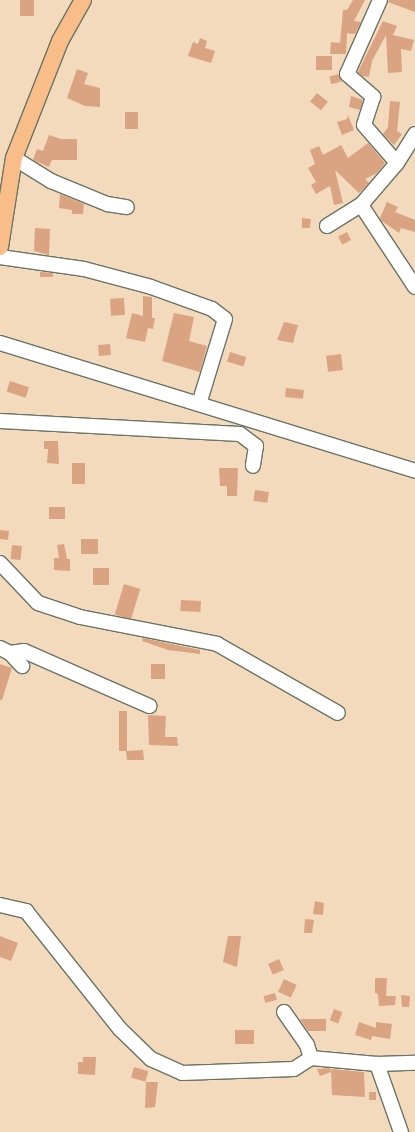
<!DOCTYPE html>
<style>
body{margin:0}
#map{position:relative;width:415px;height:1132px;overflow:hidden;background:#f4dabd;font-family:"Architects Daughter",sans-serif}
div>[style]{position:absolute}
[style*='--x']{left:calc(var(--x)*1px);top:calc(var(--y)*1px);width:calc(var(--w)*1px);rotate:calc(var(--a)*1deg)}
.building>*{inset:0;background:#daa382;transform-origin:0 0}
.roads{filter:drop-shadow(1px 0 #6a7464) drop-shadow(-1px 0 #6a7464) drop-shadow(0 1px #6a7464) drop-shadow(0 -1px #6a7464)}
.minor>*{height:14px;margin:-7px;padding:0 7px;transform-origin:7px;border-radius:7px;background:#fff}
.major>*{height:16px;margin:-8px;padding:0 8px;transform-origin:8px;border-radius:8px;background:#f8bd89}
span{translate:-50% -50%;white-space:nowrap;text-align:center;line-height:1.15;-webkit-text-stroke:4.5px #fcf5e5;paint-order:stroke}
</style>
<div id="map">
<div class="building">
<div style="left:34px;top:0;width:16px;height:14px;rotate:90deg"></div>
<div style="clip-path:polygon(353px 0,365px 0,354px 21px,361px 22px,355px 34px,347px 33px,346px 54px,330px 54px,331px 42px,340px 43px,343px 10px,347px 10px)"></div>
<div style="clip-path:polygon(389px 0,415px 0,415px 12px,388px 2px)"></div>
<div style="clip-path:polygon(383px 21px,397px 26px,393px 35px,414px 40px,411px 51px,401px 49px,402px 72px,388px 73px,386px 35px,372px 61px,369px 77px,362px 76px,358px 72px)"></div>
<div style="clip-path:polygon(200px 38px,207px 41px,205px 48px,215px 51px,211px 63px,188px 56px,193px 42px,198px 44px)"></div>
<div style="left:316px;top:56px;width:16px;height:14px"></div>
<div style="clip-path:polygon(77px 69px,88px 73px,84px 84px,100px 88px,100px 107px,85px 106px,67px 98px)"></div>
<div style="left:339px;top:74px;width:8px;height:10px;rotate:76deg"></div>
<div style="left:317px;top:93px;width:14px;height:11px;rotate:39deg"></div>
<div style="clip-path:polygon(351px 96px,363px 100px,360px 110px,349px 107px)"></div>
<div style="clip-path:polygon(390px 101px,400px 102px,397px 131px,402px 134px,394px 145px,383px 134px,388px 127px)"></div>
<div style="left:125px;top:112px;width:13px;height:17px"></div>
<div style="clip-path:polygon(348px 115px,354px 130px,342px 135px,337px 122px,347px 119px)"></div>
<div style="clip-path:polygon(49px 135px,61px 139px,77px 139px,77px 160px,52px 160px,49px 167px,33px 160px,37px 149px,43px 151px)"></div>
<div style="clip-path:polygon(368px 143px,385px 163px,377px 173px,365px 179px,369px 183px,359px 193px,335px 170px,343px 203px,334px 205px,330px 186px,316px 194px,311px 185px,316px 182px,308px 168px,315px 164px,310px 150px,319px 146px,323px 155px,341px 145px,348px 158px)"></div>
<div style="clip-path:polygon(60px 194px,84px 204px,83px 214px,72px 214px,72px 210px,59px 208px)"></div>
<div style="clip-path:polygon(387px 202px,398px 207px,395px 212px,415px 220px,415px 232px,401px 228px,399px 233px,382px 221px,380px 218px)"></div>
<div style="clip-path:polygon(302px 218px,311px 219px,310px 228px,302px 228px)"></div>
<div style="clip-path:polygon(35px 228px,50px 229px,49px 255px,34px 251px)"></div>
<div style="left:347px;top:232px;width:9px;height:10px;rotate:63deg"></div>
<div style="clip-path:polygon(40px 272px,53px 273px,53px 277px,40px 277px)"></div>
<div style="clip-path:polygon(143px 296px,152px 297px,152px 318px,155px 318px,153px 329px,148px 328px,145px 342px,126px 338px,132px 313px,143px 316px)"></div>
<div style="left:124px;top:298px;width:17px;height:14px;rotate:87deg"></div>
<div style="clip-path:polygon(174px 313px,194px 317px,189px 341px,207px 346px,200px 372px,162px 361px)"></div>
<div style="clip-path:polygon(284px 322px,298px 325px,293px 343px,277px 340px)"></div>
<div style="left:110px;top:344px;width:11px;height:12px;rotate:85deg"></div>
<div style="left:230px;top:352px;width:17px;height:10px;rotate:17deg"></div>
<div style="left:341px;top:354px;width:16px;height:15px;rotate:83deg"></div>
<div style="left:10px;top:381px;width:20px;height:11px;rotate:18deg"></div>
<div style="left:286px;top:388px;width:18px;height:9px;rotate:6deg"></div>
<div style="clip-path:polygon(44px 441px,58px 441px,59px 464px,47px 463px,48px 449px,44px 449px)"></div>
<div style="left:72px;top:463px;width:13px;height:21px"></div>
<div style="clip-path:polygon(219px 468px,238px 468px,237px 496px,227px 496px,227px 486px,220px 486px)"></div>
<div style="left:255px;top:490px;width:14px;height:11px;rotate:8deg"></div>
<div style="left:65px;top:507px;width:12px;height:16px;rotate:90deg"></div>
<div style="left:0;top:530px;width:9px;height:9px;rotate:6deg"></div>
<div style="left:81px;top:539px;width:17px;height:15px"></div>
<div style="clip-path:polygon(64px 544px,67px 559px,70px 559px,70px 571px,54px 570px,54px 558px,59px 558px,57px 545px)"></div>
<div style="left:12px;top:545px;width:10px;height:14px;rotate:6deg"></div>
<div style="left:93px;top:568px;width:16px;height:17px"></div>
<div style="left:124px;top:584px;width:17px;height:32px;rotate:17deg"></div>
<div style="left:181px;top:600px;width:20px;height:11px;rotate:3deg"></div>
<div style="clip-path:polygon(143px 638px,200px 650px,200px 654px,168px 650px,142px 641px)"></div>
<div style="clip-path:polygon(0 664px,12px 668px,2px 700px,0 700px)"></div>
<div style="left:151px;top:664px;width:14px;height:15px"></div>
<div style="left:119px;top:711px;width:8px;height:40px"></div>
<div style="clip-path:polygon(148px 715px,166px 716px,165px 737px,177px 737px,178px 746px,149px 745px)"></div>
<div style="clip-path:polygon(143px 750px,144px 760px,127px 760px,126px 751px)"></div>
<div style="clip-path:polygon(315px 901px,324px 903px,323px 915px,313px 914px)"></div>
<div style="clip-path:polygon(305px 919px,314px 920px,312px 933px,304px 933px)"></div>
<div style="clip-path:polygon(0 936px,18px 943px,11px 961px,0 957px)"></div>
<div style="clip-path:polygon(228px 936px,241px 936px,237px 967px,223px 962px)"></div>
<div style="left:279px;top:959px;width:12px;height:12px;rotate:66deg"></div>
<div style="clip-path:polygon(375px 978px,387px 978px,386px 996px,396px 996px,395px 1005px,379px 1006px,378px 994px,375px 993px)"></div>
<div style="left:284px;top:979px;width:14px;height:14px;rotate:25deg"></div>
<div style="left:275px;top:993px;width:7px;height:12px;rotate:74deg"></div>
<div style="clip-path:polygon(401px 995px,410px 996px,409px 1007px,402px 1007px)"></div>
<div style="left:334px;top:1009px;width:9px;height:12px;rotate:21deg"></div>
<div style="clip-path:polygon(300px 1019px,326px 1019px,326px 1031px,308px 1031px)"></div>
<div style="clip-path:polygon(359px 1022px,376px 1028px,376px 1022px,392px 1024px,390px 1039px,372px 1036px,371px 1040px,355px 1035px)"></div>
<div style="left:235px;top:1030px;width:19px;height:14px"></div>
<div style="clip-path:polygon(83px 1057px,96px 1057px,95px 1075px,78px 1074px,78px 1062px,83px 1062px)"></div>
<div style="left:134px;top:1067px;width:15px;height:11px;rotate:16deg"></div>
<div style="clip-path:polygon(330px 1068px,331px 1072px,320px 1076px,317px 1069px)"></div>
<div style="clip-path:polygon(331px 1069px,364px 1072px,365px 1097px,332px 1095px)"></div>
<div style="clip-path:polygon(146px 1082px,158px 1082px,155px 1107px,145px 1108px)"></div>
<div style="left:376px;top:1092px;width:8px;height:7px;rotate:90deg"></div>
</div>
<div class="roads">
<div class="minor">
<div style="--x:380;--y:0;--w:81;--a:114"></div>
<div style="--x:347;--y:74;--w:35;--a:41"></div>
<div style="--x:373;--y:97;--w:29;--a:108"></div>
<div style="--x:364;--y:125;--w:50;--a:49"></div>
<div style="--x:14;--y:158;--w:44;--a:31.9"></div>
<div style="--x:51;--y:181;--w:61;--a:22.3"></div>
<div style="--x:107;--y:204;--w:20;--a:9"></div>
<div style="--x:361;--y:205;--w:98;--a:56.6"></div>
<div style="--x:327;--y:226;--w:40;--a:-32"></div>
<div style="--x:361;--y:205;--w:55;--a:-49.4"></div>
<div style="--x:397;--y:163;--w:34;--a:-58"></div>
<div style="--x:0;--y:257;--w:85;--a:8.1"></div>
<div style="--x:84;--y:269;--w:69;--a:15"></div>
<div style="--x:151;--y:287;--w:65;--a:19.8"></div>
<div style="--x:212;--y:309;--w:16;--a:38"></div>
<div style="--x:225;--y:319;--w:89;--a:107"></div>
<div style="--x:0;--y:343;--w:434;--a:17.1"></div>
<div style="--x:0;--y:421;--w:240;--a:3.1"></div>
<div style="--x:240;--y:434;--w:20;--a:37"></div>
<div style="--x:256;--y:446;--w:20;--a:99"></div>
<div style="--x:0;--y:563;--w:55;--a:46.5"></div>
<div style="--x:38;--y:603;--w:44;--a:18.4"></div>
<div style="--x:80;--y:617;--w:140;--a:11.1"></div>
<div style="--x:217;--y:644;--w:139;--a:29.7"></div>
<div style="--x:0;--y:648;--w:11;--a:27"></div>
<div style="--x:10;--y:653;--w:14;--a:-8"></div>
<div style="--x:24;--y:651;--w:137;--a:23.7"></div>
<div style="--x:10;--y:653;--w:18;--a:47"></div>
<div style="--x:0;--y:905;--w:27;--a:13"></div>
<div style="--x:26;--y:911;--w:151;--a:51.5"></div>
<div style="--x:120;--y:1029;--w:43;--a:44.1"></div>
<div style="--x:151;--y:1059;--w:34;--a:24"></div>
<div style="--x:182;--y:1073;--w:112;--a:-2"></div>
<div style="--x:294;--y:1069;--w:20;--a:-33"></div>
<div style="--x:311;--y:1058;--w:66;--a:5.2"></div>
<div style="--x:377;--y:1064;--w:38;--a:-2"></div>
<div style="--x:284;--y:1012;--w:40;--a:55.1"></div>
<div style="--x:307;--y:1045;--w:14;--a:73"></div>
<div style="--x:377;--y:1064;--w:72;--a:70.6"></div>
</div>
<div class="major">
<div style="--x:0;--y:247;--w:90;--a:-81.1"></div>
<div style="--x:14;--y:158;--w:126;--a:-68.5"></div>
<div style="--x:60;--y:41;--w:47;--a:-60.7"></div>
</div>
</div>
</div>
